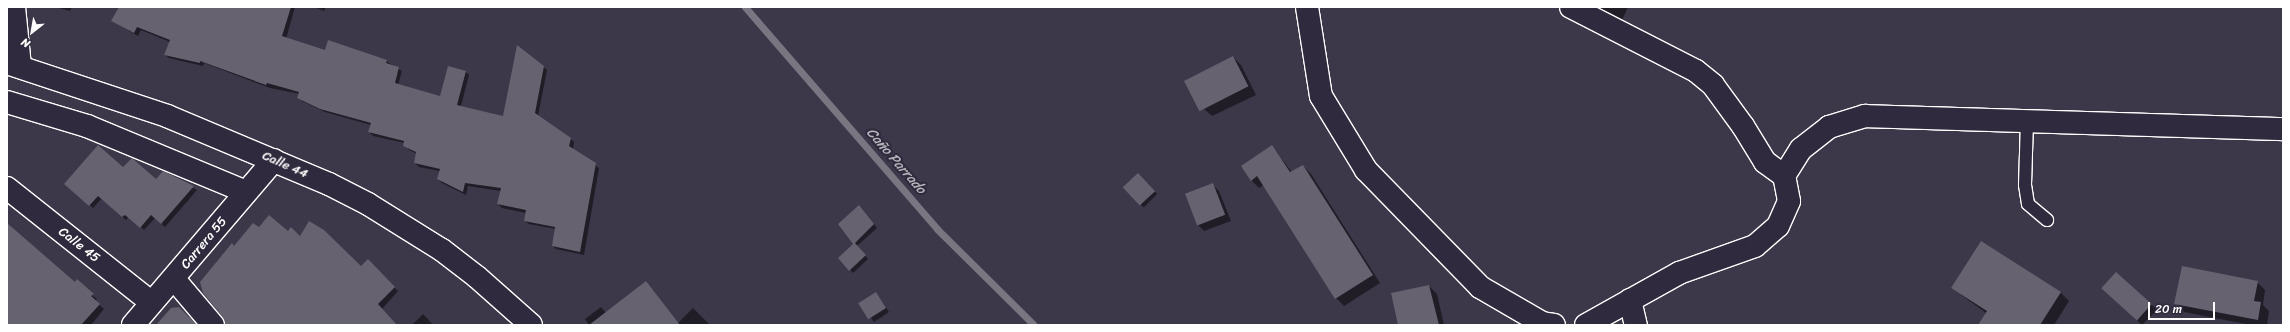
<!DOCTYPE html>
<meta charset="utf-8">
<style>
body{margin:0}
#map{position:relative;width:2290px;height:332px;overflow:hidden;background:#3c3749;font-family:Sriracha,sans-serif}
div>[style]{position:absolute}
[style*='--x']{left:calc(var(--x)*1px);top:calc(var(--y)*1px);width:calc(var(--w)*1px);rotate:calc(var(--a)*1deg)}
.shadow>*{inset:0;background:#0007;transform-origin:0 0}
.stream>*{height:7px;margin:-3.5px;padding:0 3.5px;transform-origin:3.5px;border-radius:3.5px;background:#797682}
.building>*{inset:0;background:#666270;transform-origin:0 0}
.roads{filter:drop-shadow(1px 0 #fff) drop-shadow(-1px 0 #fff) drop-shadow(0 1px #fff) drop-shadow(0 -1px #fff)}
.service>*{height:12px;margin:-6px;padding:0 6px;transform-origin:6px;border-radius:6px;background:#2f2a3d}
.minor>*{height:22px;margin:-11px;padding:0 11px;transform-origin:11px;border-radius:11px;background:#2f2a3d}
.secondary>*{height:22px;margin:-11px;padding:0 11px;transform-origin:11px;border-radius:11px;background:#2f2a3d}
span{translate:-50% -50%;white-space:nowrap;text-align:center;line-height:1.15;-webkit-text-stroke:4px #2f2a3d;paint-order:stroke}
.street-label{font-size:13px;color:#fff}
.water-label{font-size:14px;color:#b5b4ba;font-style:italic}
.frame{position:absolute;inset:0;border:8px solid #fff;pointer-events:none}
.north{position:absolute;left:12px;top:12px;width:40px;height:40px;-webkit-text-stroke:3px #2f2a3d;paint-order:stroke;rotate:211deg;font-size:11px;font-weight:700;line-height:16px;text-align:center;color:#fff}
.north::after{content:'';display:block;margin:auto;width:14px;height:18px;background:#fff;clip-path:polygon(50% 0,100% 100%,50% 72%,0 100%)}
.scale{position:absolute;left:2148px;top:302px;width:67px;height:18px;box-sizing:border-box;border:2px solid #fff;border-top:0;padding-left:5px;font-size:12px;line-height:14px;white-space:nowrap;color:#fff;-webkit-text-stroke:3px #2f2a3d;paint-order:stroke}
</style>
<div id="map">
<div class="shadow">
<div style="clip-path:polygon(55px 7px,72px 7px,70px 11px)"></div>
<div style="clip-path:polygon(120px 7px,295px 7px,286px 39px,325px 52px,386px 61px,402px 71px,398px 85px,441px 97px,466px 72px,469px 75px,461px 106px,504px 117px,543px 67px,547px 70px,538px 116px,570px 138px,574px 142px,573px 149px,599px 168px,584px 255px,556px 249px,553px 246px,556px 229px,529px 224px,525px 221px,526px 213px,502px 208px,498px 204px,501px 191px,468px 186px,466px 195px,442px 183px,438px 179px,440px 171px,419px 167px,415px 163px,417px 154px,408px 149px,405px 143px,373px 136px,369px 132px,371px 125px,325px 112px,302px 101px,299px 97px,300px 94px,270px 88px,204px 63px,203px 66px,169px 58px,165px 55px,170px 42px,141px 30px,138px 36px,112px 21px)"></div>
<div style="clip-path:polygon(314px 7px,326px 7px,324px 11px)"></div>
<div style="clip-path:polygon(1594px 7px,1628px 7px,1622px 20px)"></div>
<div style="clip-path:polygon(1233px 57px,1241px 65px,1256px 95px,1212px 116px,1203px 108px)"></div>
<div style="clip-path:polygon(1272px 147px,1292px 172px,1303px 166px,1311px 174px,1380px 283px,1344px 306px,1336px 298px,1264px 185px,1259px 188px,1251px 180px)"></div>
<div style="clip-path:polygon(123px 169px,156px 181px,163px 172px,197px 190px,165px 227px,155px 218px,144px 230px,129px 217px,126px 220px,102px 198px,93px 208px,69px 187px)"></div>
<div style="left:1138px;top:175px;width:27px;height:19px;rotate:45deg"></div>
<div style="clip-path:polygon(1212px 184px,1219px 191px,1231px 221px,1204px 231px,1198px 225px,1186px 194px)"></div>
<div style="clip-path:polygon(862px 210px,877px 228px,857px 246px,868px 259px,853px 273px,839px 258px,855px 244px)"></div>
<div style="clip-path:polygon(7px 224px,75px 283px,97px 299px,95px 301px,104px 309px,91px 325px,7px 325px)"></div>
<div style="clip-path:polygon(259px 228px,300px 237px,361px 267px,368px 261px,398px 291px,382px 309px,396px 325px,234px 325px,235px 247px)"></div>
<div style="clip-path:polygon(1981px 242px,2061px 293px,2069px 301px,2054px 325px,1979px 325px,1986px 313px,1952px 288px)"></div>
<div style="clip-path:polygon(2257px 282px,2265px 290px,2263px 305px,2269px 311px,2267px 325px,2251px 325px,2184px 312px,2176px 303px)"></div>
<div style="clip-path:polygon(1429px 286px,1437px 294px,1444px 325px,1399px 325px)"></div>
<div style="clip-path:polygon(2109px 294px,2151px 304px,2157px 310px,2142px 325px)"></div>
<div style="clip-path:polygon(879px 297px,889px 312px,874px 322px,861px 304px)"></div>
<div style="clip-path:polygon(601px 307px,606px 313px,678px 323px,693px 308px,709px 324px,589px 325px,585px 319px)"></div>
<div style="clip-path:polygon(423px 314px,433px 325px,412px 325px)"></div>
</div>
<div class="stream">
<div style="--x:745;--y:7;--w:294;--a:49.1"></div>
<div style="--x:937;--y:229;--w:136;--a:44.7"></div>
</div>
<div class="building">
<div style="clip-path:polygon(119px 7px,291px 7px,282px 36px,325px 50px,328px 40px,387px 60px,386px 63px,399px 67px,395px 83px,440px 96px,448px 66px,466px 71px,457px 105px,503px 116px,517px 45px,544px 66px,535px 113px,571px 138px,569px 146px,596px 163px,580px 252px,552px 246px,555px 227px,524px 221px,526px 210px,497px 204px,501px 188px,465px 183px,463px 192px,437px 179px,440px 169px,414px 163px,416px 152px,403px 146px,404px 141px,368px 132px,371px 123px,320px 109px,297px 98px,299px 92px,267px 83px,266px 85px,200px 61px,200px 63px,164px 55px,170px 40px,137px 27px,134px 33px,111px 21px)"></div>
<div style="left:1233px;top:56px;width:34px;height:55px;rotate:63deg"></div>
<div style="clip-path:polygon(98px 145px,123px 167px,132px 158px,156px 179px,163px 171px,194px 186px,161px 224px,151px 215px,140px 228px,125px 215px,122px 217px,98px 196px,89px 206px,64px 184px)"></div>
<div style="clip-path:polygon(1272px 145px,1290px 172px,1303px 165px,1373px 275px,1335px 299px,1257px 176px,1251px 181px,1241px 166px)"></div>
<div style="left:1138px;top:173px;width:25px;height:21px;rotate:47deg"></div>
<div style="left:1213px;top:183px;width:34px;height:30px;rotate:69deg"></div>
<div style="clip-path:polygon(859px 205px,874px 224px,855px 243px,866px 255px,849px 271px,838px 258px,853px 244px,838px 224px)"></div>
<div style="clip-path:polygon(269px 215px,288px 231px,291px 227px,300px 236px,309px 221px,324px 230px,361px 266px,368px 259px,395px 287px,378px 304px,397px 325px,225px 325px,223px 317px,203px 293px,200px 282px,232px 243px,234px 246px,253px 223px,259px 227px)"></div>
<div style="clip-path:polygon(7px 223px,75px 282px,77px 279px,94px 294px,91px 296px,100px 304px,81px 325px,7px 325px)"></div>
<div style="clip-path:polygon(1981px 241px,2061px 292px,2040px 325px,1978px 325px,1987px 311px,1951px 288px)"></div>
<div style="clip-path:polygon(2182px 266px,2258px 281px,2254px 301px,2261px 302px,2258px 320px,2174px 304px)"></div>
<div style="left:2116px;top:272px;width:48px;height:22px;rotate:42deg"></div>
<div style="clip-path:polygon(646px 281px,680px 325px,589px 325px)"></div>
<div style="clip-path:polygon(1429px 285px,1439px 325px,1398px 325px,1391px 293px)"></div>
<div style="left:876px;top:292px;width:19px;height:21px;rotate:58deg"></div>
<div style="clip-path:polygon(179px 307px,197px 325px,156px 325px,171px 308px)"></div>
</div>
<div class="roads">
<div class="service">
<div style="--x:2027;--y:121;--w:64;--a:91.8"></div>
<div style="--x:2025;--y:185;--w:19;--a:81"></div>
<div style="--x:2028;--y:204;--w:25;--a:40"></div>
</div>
<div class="minor">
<div style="--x:1307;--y:7;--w:90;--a:81.1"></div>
<div style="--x:1321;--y:96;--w:87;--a:58.7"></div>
<div style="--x:1366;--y:170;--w:163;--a:45.7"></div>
<div style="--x:1480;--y:287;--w:72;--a:30.1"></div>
<div style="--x:1542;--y:323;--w:12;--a:9"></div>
<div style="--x:1571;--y:7;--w:140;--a:27.1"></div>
<div style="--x:1696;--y:71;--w:22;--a:39"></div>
<div style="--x:1713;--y:85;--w:51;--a:53.8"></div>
<div style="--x:1743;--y:126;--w:42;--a:58.6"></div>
<div style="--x:1765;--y:162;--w:24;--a:36"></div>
<div style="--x:7;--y:102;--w:84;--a:16.7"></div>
<div style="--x:87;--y:126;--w:172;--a:22.5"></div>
<div style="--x:7;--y:188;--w:184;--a:38.4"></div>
<div style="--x:174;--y:279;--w:60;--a:49.7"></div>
<div style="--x:1630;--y:300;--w:26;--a:77"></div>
<div style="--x:133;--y:325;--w:217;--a:-49.5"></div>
<div style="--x:1586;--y:325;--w:107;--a:-29.2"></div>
<div style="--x:1679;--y:273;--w:81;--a:-19.6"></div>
<div style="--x:1755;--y:246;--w:30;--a:-41"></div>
<div style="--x:1778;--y:226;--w:27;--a:-66"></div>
<div style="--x:1789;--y:201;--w:25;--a:-101"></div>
<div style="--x:1784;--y:176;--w:32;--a:-58"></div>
<div style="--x:1801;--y:149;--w:36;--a:-38"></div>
<div style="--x:1829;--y:127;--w:38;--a:-17"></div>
<div style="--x:1865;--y:116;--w:418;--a:1.8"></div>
</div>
<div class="secondary">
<div style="--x:14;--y:7;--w:59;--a:84.2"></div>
<div style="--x:7;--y:63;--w:169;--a:18.3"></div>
<div style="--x:167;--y:116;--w:176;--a:22.8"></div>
<div style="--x:329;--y:184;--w:44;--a:27.1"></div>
<div style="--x:368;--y:204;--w:87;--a:31.9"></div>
<div style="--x:442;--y:250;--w:44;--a:37.6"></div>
<div style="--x:477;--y:277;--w:72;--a:41.6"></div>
</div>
</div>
<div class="street-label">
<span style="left:285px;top:165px;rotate:24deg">Calle 44</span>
<span style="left:204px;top:243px;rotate:-50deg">Carrera 55</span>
<span style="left:79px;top:245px;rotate:38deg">Calle 45</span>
</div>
<div class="water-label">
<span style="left:896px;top:161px;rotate:49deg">Caño Parrado</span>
</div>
<div class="frame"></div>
<div class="north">N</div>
<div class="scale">20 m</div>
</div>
